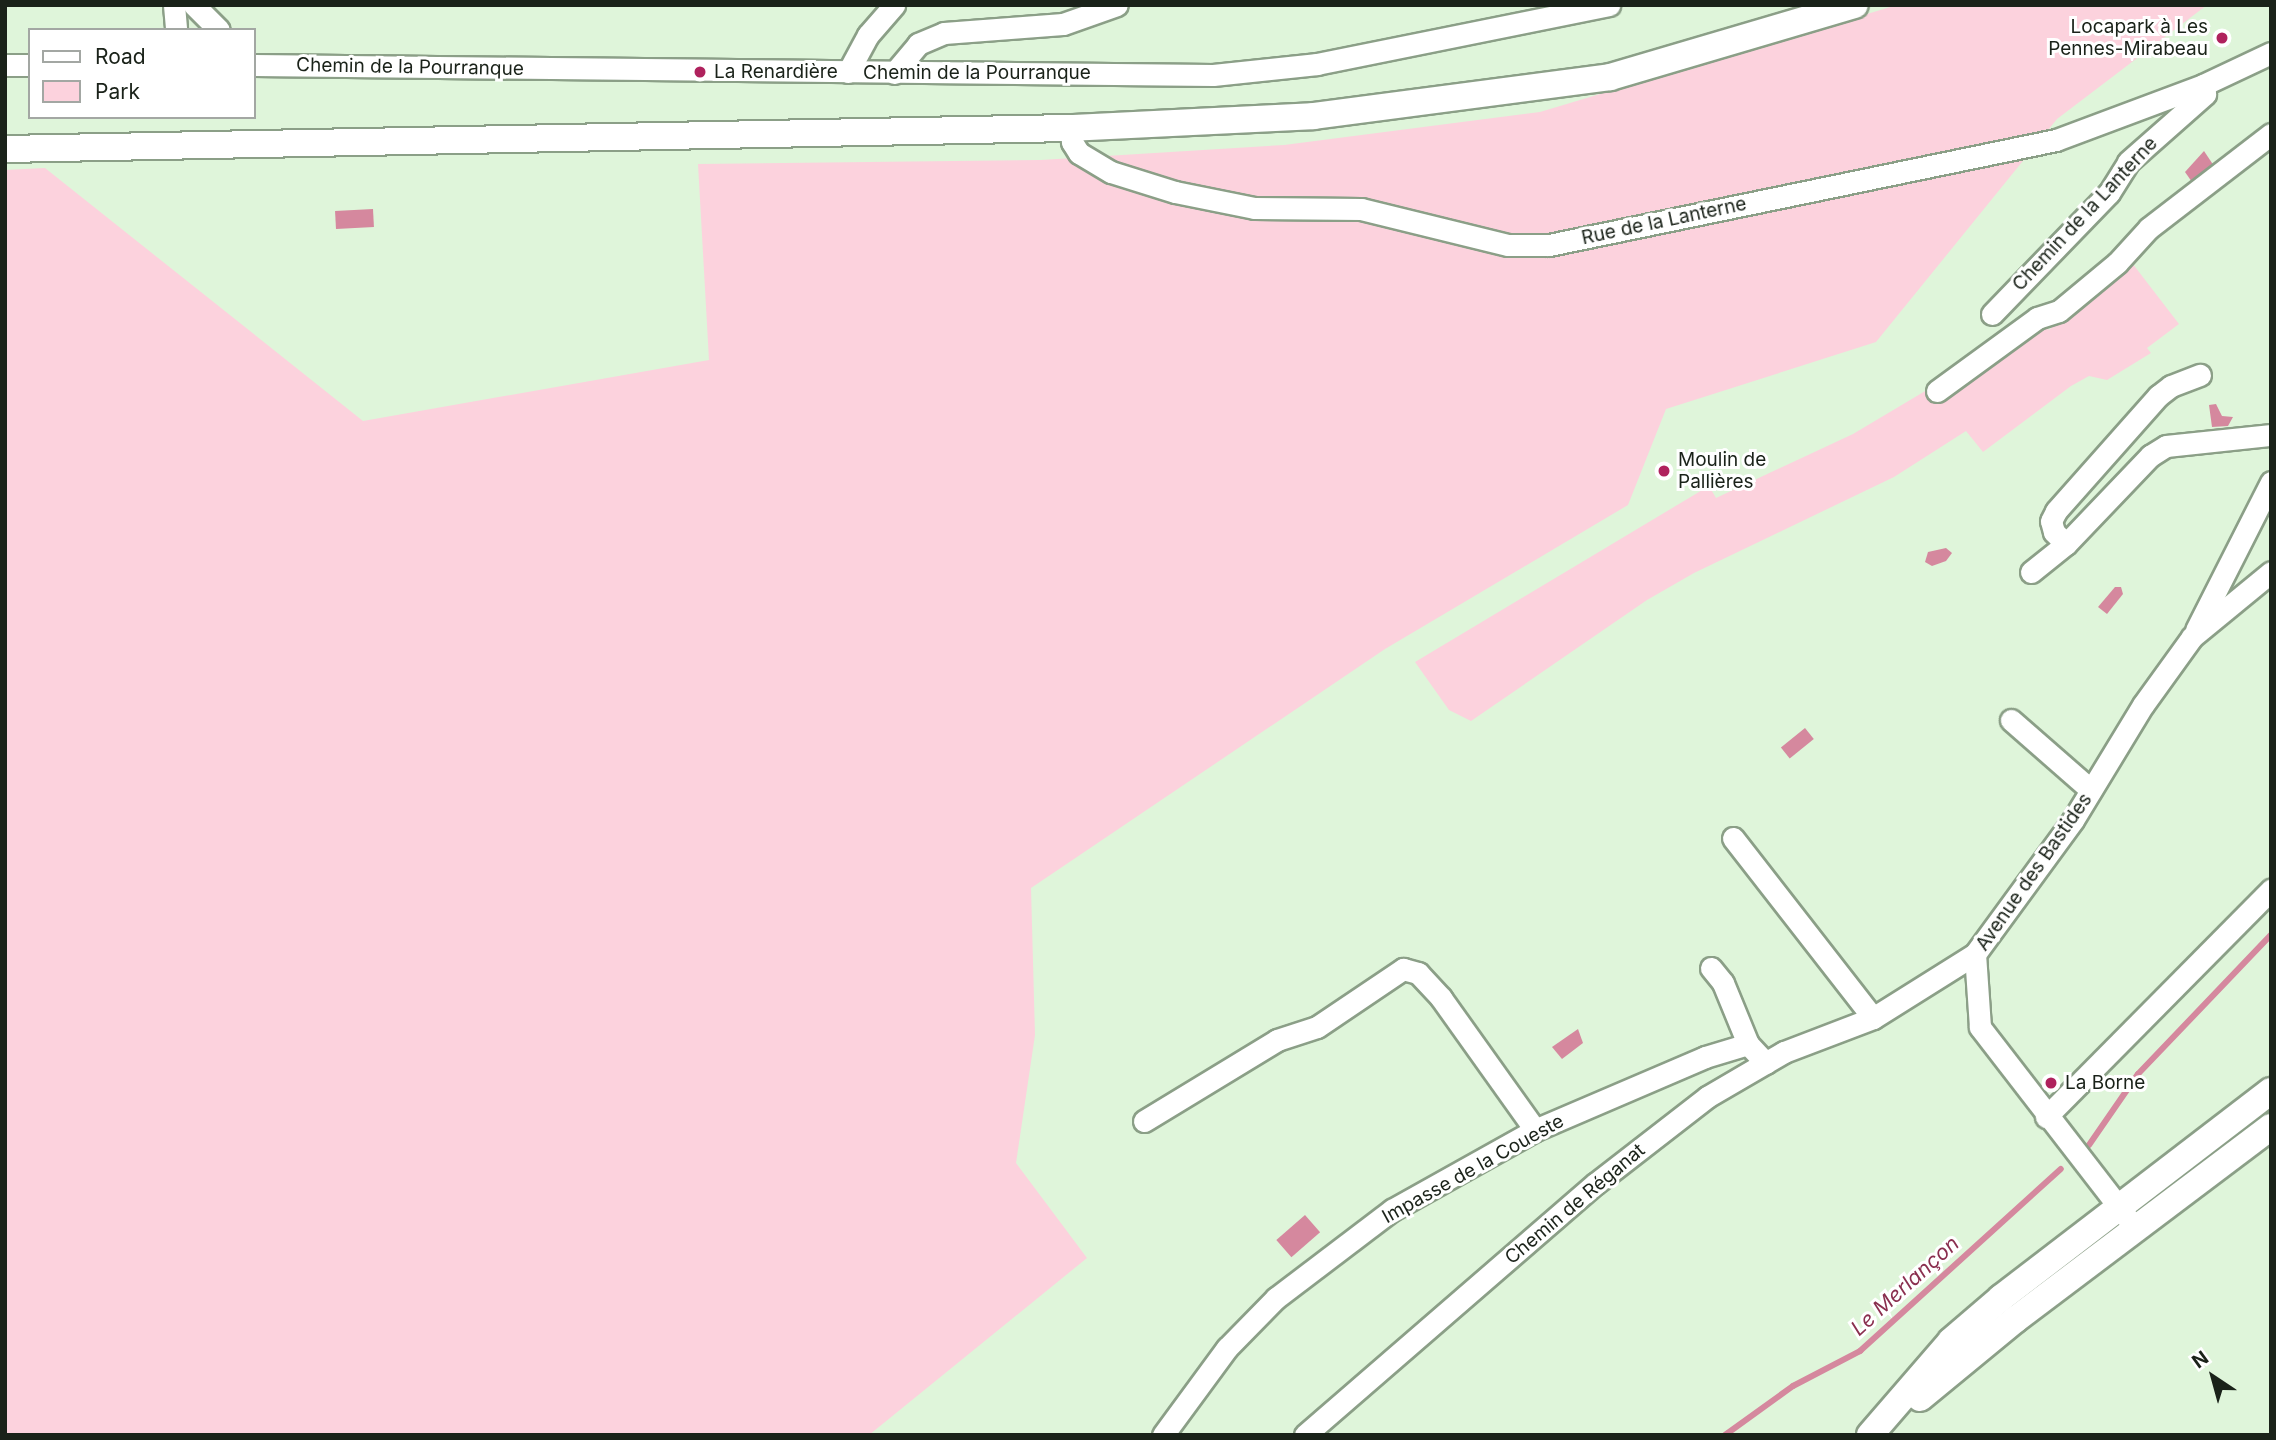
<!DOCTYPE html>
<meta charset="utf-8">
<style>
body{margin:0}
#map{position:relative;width:2276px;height:1440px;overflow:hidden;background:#dff5da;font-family:Inter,sans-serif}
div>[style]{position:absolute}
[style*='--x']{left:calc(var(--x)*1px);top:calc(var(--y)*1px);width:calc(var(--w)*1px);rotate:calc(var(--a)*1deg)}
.green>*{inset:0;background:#fcd2dd}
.water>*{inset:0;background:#d5889e;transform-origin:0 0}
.stream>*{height:6px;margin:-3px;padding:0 3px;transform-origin:3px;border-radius:3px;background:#d5889e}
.roads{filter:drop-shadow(2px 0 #8b9f87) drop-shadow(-2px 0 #8b9f87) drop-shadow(0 2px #8b9f87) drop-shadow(0 -2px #8b9f87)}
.minor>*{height:21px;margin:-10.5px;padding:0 10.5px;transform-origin:10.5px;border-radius:10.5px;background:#fff}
.major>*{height:26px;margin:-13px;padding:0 13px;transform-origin:13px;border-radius:13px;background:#fff}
.dots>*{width:19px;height:19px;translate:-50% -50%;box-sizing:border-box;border:4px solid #fff;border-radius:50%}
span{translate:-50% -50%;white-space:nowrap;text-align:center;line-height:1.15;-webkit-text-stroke:6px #fff;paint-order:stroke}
.poi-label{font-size:19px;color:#1a2219}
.right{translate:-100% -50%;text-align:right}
.left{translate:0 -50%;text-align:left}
.street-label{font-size:19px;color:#1a2219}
.water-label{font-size:21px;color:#8a2f4f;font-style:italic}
.frame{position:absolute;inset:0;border:7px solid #1a2219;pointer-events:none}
.legend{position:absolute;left:28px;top:28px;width:228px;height:91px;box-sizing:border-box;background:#fff;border:2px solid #a3a7a3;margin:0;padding:9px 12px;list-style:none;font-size:21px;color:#1a2219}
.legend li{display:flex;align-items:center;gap:14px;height:35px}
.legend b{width:35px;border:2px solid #a3a7a3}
.north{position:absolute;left:2178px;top:1342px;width:70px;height:70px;-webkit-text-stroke:5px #fff;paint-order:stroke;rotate:324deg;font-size:19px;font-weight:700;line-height:28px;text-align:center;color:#1a2219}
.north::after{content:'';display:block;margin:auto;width:24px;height:32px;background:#1a2219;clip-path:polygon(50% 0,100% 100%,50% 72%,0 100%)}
</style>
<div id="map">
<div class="green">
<div style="clip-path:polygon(1897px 5px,2207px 5px,2057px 119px,1876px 342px,1666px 409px,1628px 505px,1385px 649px,1031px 888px,1035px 1035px,1016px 1163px,1087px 1258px,869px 1435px,5px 1435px,5px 170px,45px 168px,363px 421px,709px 360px,698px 164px,1041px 160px,1284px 145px,1540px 112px)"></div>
<div style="clip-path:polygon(2129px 259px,2179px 324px,2147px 348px,2151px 353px,2107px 380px,2089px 376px,2071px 386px,1983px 452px,1966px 431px,1894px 477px,1694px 573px,1647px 600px,1471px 721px,1449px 710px,1415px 662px,1709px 486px,1716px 498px,1853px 434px,2041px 322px,2049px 330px)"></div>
</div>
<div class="water">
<div style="clip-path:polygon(2204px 151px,2214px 166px,2192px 182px,2185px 172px)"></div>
<div style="left:373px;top:209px;width:18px;height:38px;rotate:87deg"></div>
<div style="clip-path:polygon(2216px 404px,2222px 416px,2233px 417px,2228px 426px,2212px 427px,2209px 405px)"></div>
<div style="clip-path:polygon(1946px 548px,1952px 553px,1946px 561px,1932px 566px,1925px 562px,1928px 552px)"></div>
<div style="clip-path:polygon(2115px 587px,2121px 587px,2123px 594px,2107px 614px,2098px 607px)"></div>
<div style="left:1805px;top:728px;width:14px;height:31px;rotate:51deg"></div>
<div style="clip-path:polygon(1578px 1029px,1583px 1043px,1562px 1059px,1552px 1047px)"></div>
<div style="left:1305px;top:1215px;width:23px;height:38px;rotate:49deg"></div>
</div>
<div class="stream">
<div style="--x:2089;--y:1145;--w:86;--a:-55.4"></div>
<div style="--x:2138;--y:1074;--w:192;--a:-46.3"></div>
<div style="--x:1725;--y:1435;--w:84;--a:-35.8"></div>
<div style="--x:1793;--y:1386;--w:76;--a:-27.6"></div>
<div style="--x:1860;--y:1351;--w:271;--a:-42.2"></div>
</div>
<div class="roads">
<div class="minor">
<div style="--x:174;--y:5;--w:25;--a:85"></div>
<div style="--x:194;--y:5;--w:35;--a:45"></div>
<div style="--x:5;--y:65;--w:25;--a:0"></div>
<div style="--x:254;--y:65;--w:959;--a:0.6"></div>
<div style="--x:1213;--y:75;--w:105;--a:-6"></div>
<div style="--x:1317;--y:64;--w:298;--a:-11.4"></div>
<div style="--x:848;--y:72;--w:42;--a:-61.6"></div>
<div style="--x:868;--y:35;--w:40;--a:-49"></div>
<div style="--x:894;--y:73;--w:38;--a:-50"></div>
<div style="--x:918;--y:44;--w:28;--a:-23"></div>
<div style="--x:944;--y:33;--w:119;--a:-4.3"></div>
<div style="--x:1063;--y:24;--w:57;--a:-19.4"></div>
<div style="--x:1071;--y:128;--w:14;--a:86"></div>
<div style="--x:1072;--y:142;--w:13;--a:58"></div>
<div style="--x:1079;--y:153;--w:37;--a:31"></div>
<div style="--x:1111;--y:172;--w:67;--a:17.4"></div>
<div style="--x:1175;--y:192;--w:81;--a:11.4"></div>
<div style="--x:1254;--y:208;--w:107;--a:0.5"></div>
<div style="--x:1361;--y:209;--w:151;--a:13.8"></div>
<div style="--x:1508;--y:245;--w:41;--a:0"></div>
<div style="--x:1549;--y:245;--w:518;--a:-11.7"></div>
<div style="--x:2056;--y:140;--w:157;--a:-20.5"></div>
<div style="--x:2203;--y:85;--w:75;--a:-25.2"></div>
<div style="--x:1992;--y:314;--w:168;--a:-46"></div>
<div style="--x:2109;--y:193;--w:36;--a:-58"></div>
<div style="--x:2128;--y:162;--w:103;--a:-41.4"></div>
<div style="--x:2205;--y:94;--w:9;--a:-103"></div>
<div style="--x:1937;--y:391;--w:124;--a:-36.1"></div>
<div style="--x:2037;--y:318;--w:23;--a:-18"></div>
<div style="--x:2059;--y:311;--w:75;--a:-39.6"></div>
<div style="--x:2117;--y:263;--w:47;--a:-47.6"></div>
<div style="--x:2149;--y:228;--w:154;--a:-37.6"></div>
<div style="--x:2066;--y:544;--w:17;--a:-135"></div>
<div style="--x:2054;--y:532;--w:11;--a:-105"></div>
<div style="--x:2051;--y:521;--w:11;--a:-63"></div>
<div style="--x:2056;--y:511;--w:154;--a:-48.4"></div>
<div style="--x:2158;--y:396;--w:16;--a:-38"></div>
<div style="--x:2171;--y:386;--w:31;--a:-21"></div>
<div style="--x:2031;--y:572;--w:45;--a:-38.7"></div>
<div style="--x:2066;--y:544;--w:122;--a:-46.3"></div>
<div style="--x:2150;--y:456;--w:19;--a:-32"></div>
<div style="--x:2166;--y:446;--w:106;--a:-6"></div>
<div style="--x:2196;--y:630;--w:166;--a:-63.1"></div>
<div style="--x:2011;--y:720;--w:106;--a:41.2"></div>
<div style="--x:1733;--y:838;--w:228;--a:52.1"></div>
<div style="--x:1711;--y:968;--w:19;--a:51"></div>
<div style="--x:1723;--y:983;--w:66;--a:67.7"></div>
<div style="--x:2046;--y:1117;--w:320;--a:-45.3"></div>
<div style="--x:1144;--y:1121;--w:156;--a:-31.3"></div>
<div style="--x:1277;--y:1040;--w:42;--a:-18"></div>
<div style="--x:1317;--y:1027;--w:104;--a:-34"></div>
<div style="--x:1403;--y:969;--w:16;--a:15"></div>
<div style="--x:1418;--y:973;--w:34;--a:47"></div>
<div style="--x:1441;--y:998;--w:162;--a:54.5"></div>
<div style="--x:2129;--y:1220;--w:244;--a:-127.7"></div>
<div style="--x:1980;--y:1027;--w:73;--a:-93.9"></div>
<div style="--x:1975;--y:954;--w:166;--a:-53.8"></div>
<div style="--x:2073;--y:820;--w:135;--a:-58.7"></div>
<div style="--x:2143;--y:705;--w:84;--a:-54.2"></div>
<div style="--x:2192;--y:637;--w:102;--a:-39.4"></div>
<div style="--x:1163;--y:1435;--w:108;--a:-53.7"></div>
<div style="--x:1227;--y:1348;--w:70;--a:-45.6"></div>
<div style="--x:1276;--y:1298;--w:146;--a:-37.2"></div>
<div style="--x:1392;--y:1210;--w:164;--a:-29.2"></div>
<div style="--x:1535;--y:1130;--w:185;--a:-23.2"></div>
<div style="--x:1705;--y:1057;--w:45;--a:-16.8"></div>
<div style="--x:1748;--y:1044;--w:26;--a:47"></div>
<div style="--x:1305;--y:1435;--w:384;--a:-40.9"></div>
<div style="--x:1595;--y:1184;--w:142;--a:-37.8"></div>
<div style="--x:1707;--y:1097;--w:89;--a:-30.3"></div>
<div style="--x:1784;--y:1052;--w:95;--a:-20.9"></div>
<div style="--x:1873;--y:1018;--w:120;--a:-32.1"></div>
</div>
<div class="major">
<div style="--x:5;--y:149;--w:1066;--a:-1.13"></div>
<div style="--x:1071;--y:128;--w:243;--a:-2.8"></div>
<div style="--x:1314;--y:116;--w:299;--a:-7.5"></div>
<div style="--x:1610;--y:77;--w:255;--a:-16.4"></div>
<div style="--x:1920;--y:1398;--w:124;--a:-39.5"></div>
<div style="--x:2016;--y:1319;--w:319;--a:-37"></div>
<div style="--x:1870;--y:1435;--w:124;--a:-49.2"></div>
<div style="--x:1951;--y:1341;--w:66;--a:-40.7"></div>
<div style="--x:2001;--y:1298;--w:340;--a:-37.5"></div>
</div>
</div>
<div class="dots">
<div style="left:2222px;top:38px;background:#af225d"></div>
<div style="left:700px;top:72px;background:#af225d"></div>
<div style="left:1664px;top:471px;background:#af225d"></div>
<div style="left:2051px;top:1083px;background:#af225d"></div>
</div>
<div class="poi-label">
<span class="right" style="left:2208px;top:38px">Locapark à Les<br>Pennes-Mirabeau</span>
<span class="left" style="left:714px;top:72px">La Renardière</span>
<span class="left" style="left:1678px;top:471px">Moulin de<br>Pallières</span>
<span class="left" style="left:2065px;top:1083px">La Borne</span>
</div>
<div class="street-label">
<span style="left:410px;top:67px;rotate:1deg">Chemin de la Pourranque</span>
<span style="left:977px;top:73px">Chemin de la Pourranque</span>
<span style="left:2085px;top:214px;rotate:-47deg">Chemin de la Lanterne</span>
<span style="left:1664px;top:221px;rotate:-12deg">Rue de la Lanterne</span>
<span style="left:2034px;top:872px;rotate:-55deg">Avenue des Bastides</span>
<span style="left:1473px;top:1169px;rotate:-29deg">Impasse de la Coueste</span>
<span style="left:1575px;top:1204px;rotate:-40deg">Chemin de Réganat</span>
</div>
<div class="water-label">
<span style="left:1905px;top:1286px;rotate:-42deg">Le Merlançon</span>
</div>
<div class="frame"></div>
<ul class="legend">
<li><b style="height:9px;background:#fff"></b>Road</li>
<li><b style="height:19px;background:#fcd2dd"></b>Park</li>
</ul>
<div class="north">N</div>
</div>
